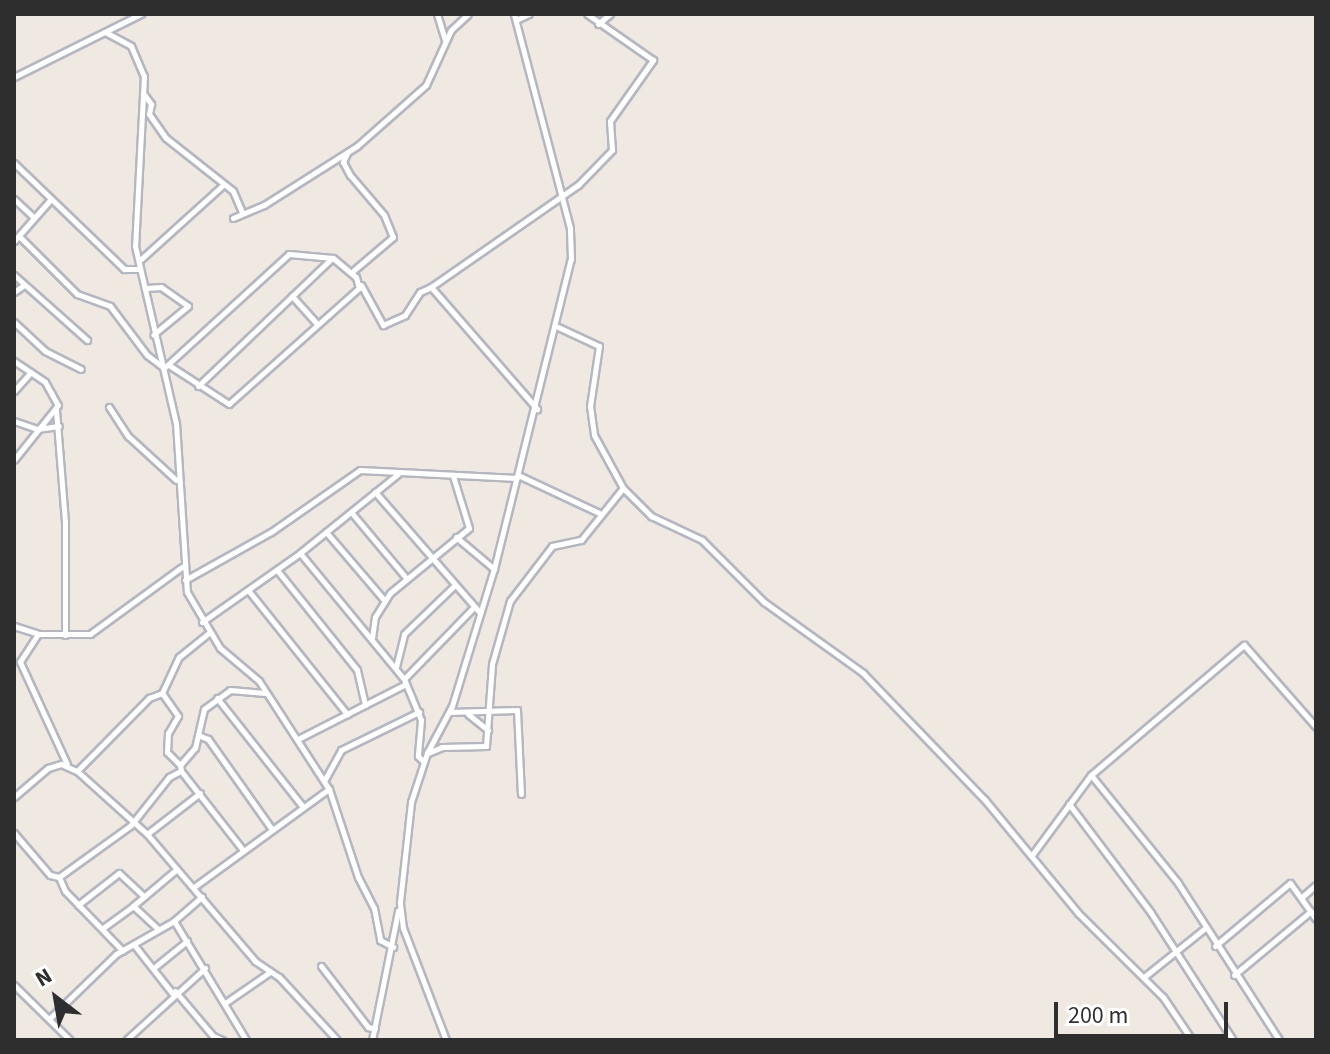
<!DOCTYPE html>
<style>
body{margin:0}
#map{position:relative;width:1330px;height:1054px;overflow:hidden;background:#efe9e1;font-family:"Source Sans 3",sans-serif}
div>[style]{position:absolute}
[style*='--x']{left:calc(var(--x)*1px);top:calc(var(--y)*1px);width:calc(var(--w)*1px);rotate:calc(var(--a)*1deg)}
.roads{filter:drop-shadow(2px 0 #b4b7c1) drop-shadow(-2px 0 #b4b7c1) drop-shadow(0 2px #b4b7c1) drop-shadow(0 -2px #b4b7c1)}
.minor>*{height:5px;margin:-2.5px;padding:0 2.5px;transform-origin:2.5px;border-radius:2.5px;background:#fff}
span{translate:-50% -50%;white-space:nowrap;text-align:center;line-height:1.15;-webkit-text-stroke:7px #fff;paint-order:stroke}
.frame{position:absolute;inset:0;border:16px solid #2e2e2e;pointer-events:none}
.north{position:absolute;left:16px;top:958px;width:80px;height:80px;-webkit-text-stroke:6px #fff;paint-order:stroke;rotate:329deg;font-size:22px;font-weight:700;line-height:32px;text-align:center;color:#2e2e2e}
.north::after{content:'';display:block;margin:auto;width:28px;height:36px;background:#2e2e2e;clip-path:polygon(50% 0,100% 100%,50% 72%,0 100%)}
.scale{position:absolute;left:1054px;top:1002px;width:174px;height:36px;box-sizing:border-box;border:4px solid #2e2e2e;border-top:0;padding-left:10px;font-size:24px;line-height:28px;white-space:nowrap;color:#2e2e2e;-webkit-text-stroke:6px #fff;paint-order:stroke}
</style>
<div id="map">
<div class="roads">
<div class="minor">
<div style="--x:437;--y:14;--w:27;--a:73"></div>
<div style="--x:516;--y:20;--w:14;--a:-25"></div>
<div style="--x:598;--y:24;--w:16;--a:-40"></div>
<div style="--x:107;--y:33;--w:27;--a:28"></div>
<div style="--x:131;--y:46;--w:33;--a:67"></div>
<div style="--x:144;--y:76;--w:170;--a:93"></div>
<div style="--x:135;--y:246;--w:182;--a:77"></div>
<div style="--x:176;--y:423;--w:169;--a:86.3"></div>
<div style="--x:187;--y:592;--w:65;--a:59.5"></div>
<div style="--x:220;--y:648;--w:51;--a:40.2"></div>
<div style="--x:259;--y:681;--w:129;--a:57.1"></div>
<div style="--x:329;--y:789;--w:93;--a:71.8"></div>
<div style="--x:358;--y:877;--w:35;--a:63"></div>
<div style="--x:374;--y:908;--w:33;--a:79"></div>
<div style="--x:380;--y:940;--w:15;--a:28"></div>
<div style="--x:14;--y:77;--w:142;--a:-26.4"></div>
<div style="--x:143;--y:93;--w:14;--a:54"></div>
<div style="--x:151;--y:104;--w:10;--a:101"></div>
<div style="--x:149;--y:114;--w:29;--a:55"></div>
<div style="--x:166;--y:138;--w:85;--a:38.3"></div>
<div style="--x:233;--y:191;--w:23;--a:67"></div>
<div style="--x:347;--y:153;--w:10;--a:114"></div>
<div style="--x:343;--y:162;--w:15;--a:62"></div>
<div style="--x:350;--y:175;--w:52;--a:49.6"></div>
<div style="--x:384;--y:215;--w:24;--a:68"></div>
<div style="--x:393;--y:237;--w:52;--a:139.6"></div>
<div style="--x:14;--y:163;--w:153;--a:43.9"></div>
<div style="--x:124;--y:269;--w:16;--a:0"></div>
<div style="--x:14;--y:199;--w:26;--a:43"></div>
<div style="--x:233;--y:218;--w:34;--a:-23"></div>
<div style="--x:264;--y:205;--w:110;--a:-32.4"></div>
<div style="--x:357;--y:146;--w:92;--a:-41.5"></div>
<div style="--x:426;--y:85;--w:60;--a:-65.6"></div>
<div style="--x:451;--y:30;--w:23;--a:-43"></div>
<div style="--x:19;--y:236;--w:82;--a:45"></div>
<div style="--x:77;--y:294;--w:35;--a:20"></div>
<div style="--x:110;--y:306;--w:61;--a:52.9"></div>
<div style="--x:147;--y:355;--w:21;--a:37"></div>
<div style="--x:14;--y:241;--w:56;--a:-48.6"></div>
<div style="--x:140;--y:260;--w:113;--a:-42.1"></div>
<div style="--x:14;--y:275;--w:98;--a:41.7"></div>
<div style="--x:361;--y:285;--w:46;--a:61.2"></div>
<div style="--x:383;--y:325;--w:24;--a:-24"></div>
<div style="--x:405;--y:315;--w:27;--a:-57"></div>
<div style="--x:420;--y:292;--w:12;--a:-24"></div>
<div style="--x:431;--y:287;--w:162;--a:49"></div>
<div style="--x:431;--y:287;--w:179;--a:-34.8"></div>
<div style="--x:578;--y:185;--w:49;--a:-45.8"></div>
<div style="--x:612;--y:150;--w:29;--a:-94"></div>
<div style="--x:610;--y:121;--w:75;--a:-54.8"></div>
<div style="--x:653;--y:60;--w:80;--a:-145.1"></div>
<div style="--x:147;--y:288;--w:14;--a:-4"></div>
<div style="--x:161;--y:287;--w:33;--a:35"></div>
<div style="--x:188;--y:306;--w:45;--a:140.4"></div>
<div style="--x:14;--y:292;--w:12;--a:-35"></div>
<div style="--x:292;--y:296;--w:36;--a:48"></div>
<div style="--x:14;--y:322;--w:42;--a:43.1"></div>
<div style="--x:45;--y:351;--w:40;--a:26.6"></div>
<div style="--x:558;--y:327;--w:45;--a:24.9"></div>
<div style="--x:599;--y:346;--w:61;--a:98.5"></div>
<div style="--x:590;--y:406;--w:29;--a:82"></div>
<div style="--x:594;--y:435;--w:60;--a:61.3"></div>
<div style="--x:623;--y:488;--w:40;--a:45"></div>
<div style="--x:651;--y:516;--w:56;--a:25.2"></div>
<div style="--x:702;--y:540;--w:88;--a:45"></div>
<div style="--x:764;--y:602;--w:122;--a:35.6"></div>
<div style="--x:863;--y:673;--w:176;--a:46.2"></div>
<div style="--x:985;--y:800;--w:146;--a:50.5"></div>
<div style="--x:1078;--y:913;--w:120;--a:44.7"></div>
<div style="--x:1163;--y:997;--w:52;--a:56"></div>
<div style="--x:14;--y:361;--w:37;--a:34"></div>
<div style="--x:45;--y:382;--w:26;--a:61"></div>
<div style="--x:58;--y:405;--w:70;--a:128.7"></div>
<div style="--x:164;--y:368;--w:169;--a:-42.4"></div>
<div style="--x:289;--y:254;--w:44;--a:5.2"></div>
<div style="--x:333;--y:258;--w:30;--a:40"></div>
<div style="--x:356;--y:277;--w:11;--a:75"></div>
<div style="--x:359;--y:288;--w:174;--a:138.3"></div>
<div style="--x:229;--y:404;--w:72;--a:-147"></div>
<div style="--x:198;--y:386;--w:185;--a:-43.7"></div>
<div style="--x:14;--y:391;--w:25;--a:-48"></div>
<div style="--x:109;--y:407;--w:35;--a:57"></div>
<div style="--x:128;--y:436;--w:65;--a:42.5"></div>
<div style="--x:56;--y:410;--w:113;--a:85.4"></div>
<div style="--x:65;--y:523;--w:112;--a:90"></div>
<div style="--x:14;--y:421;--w:24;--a:19"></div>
<div style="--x:37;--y:429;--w:22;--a:-8"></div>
<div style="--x:518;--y:475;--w:89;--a:25.1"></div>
<div style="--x:375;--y:492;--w:160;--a:49"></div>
<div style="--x:351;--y:512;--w:87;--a:50.1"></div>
<div style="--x:326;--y:532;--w:89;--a:49.5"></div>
<div style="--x:456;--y:537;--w:50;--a:40.1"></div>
<div style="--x:300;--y:553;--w:163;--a:50.5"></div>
<div style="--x:404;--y:679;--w:44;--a:67.5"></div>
<div style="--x:421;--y:720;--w:36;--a:95"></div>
<div style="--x:418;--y:756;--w:8;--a:45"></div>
<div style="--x:277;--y:570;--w:128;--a:51.3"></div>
<div style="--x:357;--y:670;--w:36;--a:77"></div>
<div style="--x:185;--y:580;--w:98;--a:-29.2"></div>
<div style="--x:271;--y:532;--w:108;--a:-34.9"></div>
<div style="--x:360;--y:470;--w:157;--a:2.9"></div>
<div style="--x:248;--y:590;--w:159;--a:51.4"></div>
<div style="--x:202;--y:622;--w:120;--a:-35.1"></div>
<div style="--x:300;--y:553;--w:126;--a:-38.9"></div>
<div style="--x:14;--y:626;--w:25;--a:18"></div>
<div style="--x:38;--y:634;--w:52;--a:0"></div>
<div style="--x:90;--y:634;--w:114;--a:-36.1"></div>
<div style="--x:38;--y:634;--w:33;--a:123"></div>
<div style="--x:20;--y:662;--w:112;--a:65.3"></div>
<div style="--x:372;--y:638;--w:21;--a:-82"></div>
<div style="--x:375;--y:617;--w:28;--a:-58"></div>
<div style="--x:390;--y:593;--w:102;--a:-39.4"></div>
<div style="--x:469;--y:528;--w:54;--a:-107.1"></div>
<div style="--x:396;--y:667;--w:34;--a:-76"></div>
<div style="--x:404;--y:634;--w:71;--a:-43.9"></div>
<div style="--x:404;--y:679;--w:100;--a:-45.8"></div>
<div style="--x:162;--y:693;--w:28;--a:55"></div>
<div style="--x:178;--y:716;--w:20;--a:120"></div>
<div style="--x:168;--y:733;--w:19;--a:93"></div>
<div style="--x:167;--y:752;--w:18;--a:45"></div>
<div style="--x:217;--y:698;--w:139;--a:51.7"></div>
<div style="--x:449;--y:712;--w:68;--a:-1.7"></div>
<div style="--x:517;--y:710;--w:84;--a:87.3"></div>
<div style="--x:468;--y:714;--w:26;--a:39"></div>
<div style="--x:198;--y:735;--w:11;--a:22"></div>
<div style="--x:208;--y:739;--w:109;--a:54.7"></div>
<div style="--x:298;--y:739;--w:121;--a:-27"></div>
<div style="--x:428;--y:753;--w:15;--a:-23"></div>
<div style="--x:442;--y:747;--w:44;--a:-1.3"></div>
<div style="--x:486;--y:746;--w:82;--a:-85.8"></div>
<div style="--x:492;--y:664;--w:66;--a:-74.1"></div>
<div style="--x:510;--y:601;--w:69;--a:-52.6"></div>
<div style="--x:552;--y:546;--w:30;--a:-12"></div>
<div style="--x:581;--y:540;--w:67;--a:-51.1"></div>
<div style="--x:77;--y:771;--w:103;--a:-45.4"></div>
<div style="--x:149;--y:698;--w:14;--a:-21"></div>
<div style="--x:162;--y:693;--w:40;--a:-65"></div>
<div style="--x:179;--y:657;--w:38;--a:-39"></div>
<div style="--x:181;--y:771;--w:100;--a:51.9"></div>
<div style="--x:1091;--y:775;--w:139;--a:51.1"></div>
<div style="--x:1178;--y:883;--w:187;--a:57.2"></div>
<div style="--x:324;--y:781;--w:35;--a:-61"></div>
<div style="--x:341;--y:750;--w:87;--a:-26"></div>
<div style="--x:14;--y:797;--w:45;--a:-40.5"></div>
<div style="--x:48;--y:768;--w:14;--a:-17"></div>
<div style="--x:61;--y:764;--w:17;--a:24"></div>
<div style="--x:77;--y:771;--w:94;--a:42"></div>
<div style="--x:147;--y:834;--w:167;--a:49.6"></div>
<div style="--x:255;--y:961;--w:29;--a:34"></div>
<div style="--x:279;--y:977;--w:86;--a:47.4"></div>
<div style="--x:1069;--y:804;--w:136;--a:53"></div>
<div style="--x:1151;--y:913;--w:151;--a:57.2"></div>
<div style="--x:14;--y:833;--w:55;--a:49.4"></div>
<div style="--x:50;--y:875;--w:9;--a:13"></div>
<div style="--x:59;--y:877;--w:89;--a:-35.8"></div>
<div style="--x:131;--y:825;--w:61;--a:-51.6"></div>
<div style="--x:169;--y:777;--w:13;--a:-27"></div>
<div style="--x:181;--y:771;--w:6;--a:-99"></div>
<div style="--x:180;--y:765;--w:23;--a:-49"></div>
<div style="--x:195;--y:748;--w:40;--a:-77"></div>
<div style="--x:204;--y:709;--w:32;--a:-36"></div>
<div style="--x:230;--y:690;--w:35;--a:5"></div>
<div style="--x:147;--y:834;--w:67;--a:-37.7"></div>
<div style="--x:1032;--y:855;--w:99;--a:-53.6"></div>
<div style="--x:1091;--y:775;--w:201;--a:-40.4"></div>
<div style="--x:1244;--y:645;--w:109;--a:48.7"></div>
<div style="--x:59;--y:877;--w:15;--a:67"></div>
<div style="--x:65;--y:891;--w:83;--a:46"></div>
<div style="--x:194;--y:887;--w:167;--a:-36"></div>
<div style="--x:1302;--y:897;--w:18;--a:-41"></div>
<div style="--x:78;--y:905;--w:52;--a:-38"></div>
<div style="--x:119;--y:873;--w:33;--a:43"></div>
<div style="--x:174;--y:921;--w:139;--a:58.8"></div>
<div style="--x:103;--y:928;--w:37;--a:-36"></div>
<div style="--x:158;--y:929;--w:34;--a:-137"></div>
<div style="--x:133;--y:906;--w:57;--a:-40.1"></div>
<div style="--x:135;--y:946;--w:60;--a:51.8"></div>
<div style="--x:1215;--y:946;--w:98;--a:-40"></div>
<div style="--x:1290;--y:883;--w:44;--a:54.2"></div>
<div style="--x:156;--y:966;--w:40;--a:-39"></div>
<div style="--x:321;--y:966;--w:77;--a:52.4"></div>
<div style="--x:368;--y:1027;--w:7;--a:16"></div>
<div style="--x:1234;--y:975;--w:100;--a:-39.7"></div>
<div style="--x:1144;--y:977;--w:77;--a:-38.7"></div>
<div style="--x:14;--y:985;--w:78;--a:44.5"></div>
<div style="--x:175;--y:991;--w:59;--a:49.8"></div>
<div style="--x:213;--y:1036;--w:10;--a:24"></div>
<div style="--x:225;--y:1003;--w:55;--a:-34.6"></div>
<div style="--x:49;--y:1019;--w:93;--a:-44.1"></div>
<div style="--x:116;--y:954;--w:67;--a:-29.6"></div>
<div style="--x:174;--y:921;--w:37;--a:-41"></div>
<div style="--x:126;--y:1040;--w:107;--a:-42.3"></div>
<div style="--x:372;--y:1040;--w:132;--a:-78.6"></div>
<div style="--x:446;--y:1040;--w:120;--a:-111"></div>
<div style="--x:403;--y:928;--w:26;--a:-97"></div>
<div style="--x:400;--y:902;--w:101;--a:-83.7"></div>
<div style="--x:411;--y:802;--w:52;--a:-71.9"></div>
<div style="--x:427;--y:753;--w:53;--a:-62"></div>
<div style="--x:452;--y:706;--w:143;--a:-73"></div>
<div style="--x:494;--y:569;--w:319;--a:-76.1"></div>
<div style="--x:571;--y:259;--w:31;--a:-92"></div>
<div style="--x:570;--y:228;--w:221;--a:-104.7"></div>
</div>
</div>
<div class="frame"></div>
<div class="north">N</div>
<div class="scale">200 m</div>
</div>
